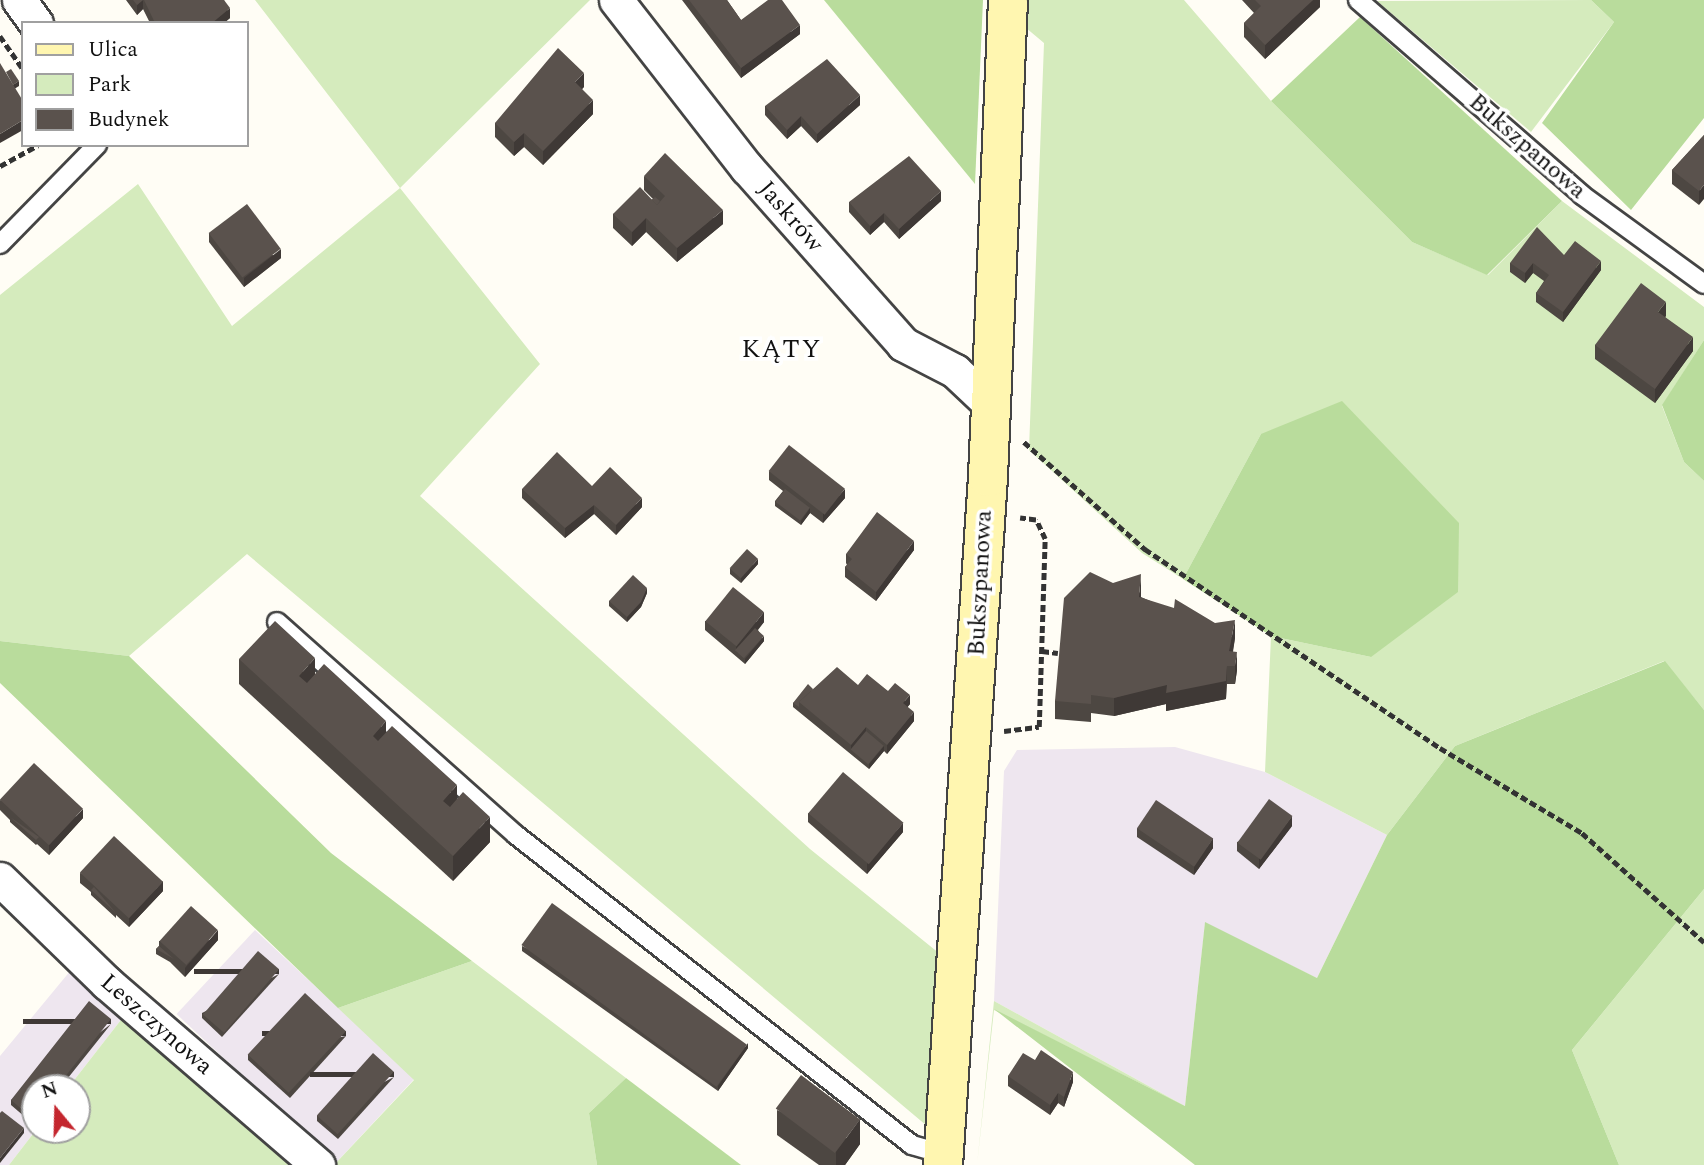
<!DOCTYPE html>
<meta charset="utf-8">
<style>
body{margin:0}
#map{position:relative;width:1704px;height:1165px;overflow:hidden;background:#fffdf5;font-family:Spectral,serif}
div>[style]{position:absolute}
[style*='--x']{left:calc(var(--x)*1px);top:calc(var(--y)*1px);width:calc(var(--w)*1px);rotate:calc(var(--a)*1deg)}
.industrial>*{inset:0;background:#eee6ef;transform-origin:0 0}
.green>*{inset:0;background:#d5ebbd}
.forest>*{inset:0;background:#b9dc9c}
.path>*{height:4.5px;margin-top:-2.25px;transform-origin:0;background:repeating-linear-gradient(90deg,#333 0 7px,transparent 0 10.5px)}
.roads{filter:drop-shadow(2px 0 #444) drop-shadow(-2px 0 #444) drop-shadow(0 2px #444) drop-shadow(0 -2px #444)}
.lane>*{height:18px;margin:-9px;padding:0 9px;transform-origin:9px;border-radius:9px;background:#fff}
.street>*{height:33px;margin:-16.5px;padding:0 16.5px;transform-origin:16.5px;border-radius:16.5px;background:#fff}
.secondary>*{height:38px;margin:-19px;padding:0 19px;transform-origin:19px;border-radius:19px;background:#fff6b0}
.wall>*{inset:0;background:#4d4742}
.shaded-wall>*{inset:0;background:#3f3936;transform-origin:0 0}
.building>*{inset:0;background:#5a524d;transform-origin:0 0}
span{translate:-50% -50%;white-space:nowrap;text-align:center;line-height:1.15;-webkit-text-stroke:7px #fff;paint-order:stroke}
.street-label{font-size:24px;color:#111}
.neighbourhood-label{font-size:26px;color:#111;letter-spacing:2px}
.legend{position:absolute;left:21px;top:21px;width:228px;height:126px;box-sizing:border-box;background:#fff;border:2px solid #a0a0a0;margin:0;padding:9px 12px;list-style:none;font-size:21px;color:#111}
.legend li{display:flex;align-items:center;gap:14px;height:35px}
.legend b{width:35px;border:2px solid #a0a0a0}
.north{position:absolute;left:21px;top:1074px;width:70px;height:70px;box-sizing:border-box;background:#fff;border:2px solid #a0a0a0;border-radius:50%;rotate:341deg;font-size:19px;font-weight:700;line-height:28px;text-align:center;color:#111}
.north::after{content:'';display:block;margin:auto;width:24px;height:32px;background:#c4262e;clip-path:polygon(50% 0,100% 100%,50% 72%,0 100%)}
</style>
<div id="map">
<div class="industrial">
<div style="clip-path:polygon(1175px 747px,1265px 772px,1387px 835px,1317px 978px,1205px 923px,1185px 1106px,994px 1001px,1004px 771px,1017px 750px)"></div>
<div style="left:255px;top:930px;width:218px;height:115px;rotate:43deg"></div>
<div style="clip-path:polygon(71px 970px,124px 1016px,68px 1088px,35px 1088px,36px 1130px,9px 1165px,0 1165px,0 1056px)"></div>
</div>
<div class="green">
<div style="clip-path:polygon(255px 0,590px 0,400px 188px,540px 364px,420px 496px,810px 849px,940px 954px,933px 1131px,247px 554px,129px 656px,0 641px,0 295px,138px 184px,232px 326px,400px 188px)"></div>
<div style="clip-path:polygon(993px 0,1184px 0,1271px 101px,1412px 242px,1488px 275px,1562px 201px,1704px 307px,1704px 340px,1662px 406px,1684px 462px,1704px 481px,1704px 710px,1664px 661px,1455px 746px,1387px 835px,1265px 772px,1271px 636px,1371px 657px,1261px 434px,1183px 579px,1142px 553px,1029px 450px,1044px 43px)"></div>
<div style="clip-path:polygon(1591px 0,1614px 22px,1531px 132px,1377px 1px)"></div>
<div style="clip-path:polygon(1704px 889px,1704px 1165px,1619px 1165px,1572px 1050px)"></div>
<div style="clip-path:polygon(472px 961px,626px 1078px,589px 1113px,597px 1165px,334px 1165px,414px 1080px,338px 1008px)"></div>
<div style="clip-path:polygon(994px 1001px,1185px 1106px,994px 1010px,977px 1165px)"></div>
<div style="clip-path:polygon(124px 1016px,296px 1165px,9px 1165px,36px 1130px,77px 1130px,77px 1088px,68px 1088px)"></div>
</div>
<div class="forest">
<div style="clip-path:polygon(824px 0,983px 0,975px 184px)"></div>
<div style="clip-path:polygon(1591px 0,1704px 0,1704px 118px,1631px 210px,1542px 123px,1614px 22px)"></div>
<div style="clip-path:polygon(1360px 17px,1562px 201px,1487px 275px,1412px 242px,1271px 101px)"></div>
<div style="clip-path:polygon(1704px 340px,1704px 481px,1684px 462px,1662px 405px)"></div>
<div style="clip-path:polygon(1342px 401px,1459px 523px,1458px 592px,1371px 657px,1271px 636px,1183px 579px,1261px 434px)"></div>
<div style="clip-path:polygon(0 641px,129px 656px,331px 853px,472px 961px,338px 1008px,0 683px)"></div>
<div style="clip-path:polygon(1665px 661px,1704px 710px,1704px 889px,1572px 1050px,1619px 1165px,1195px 1165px,994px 1009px,1185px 1106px,1205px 922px,1317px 978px,1387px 835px,1455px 746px)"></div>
<div style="clip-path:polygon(626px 1078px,741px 1165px,597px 1165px,589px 1113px)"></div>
</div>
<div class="path">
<div style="--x:0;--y:36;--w:40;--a:55.1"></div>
<div style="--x:0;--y:166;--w:43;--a:-28.9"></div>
<div style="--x:1024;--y:442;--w:162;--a:41.5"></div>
<div style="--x:1145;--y:549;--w:356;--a:34"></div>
<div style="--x:1440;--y:748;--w:165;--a:30.9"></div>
<div style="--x:1582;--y:833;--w:164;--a:41.8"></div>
<div style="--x:1042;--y:651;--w:16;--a:7"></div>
<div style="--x:1004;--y:731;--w:35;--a:-7"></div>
<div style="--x:1039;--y:727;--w:188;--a:-88.2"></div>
<div style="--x:1045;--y:539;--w:21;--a:-115"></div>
<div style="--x:1036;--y:520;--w:16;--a:-173"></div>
</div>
<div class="roads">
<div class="lane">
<div style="--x:1358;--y:0;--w:297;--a:41"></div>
<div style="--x:1582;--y:195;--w:151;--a:36.1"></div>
<div style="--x:0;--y:244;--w:139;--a:-45.6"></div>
<div style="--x:277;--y:622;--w:320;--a:41.7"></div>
<div style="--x:516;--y:835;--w:503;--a:38.05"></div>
<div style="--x:912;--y:1145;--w:32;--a:16"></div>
</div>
<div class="street">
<div style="--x:19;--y:0;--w:29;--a:54"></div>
<div style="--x:616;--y:0;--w:213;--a:52.1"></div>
<div style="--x:747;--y:168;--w:235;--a:48.4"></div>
<div style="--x:903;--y:344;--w:59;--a:27.4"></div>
<div style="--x:955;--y:371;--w:50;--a:43.4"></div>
<div style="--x:0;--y:879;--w:149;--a:44.2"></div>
<div style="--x:107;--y:983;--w:279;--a:40.8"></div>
</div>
<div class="secondary">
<div style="--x:943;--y:1165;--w:689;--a:-86.26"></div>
<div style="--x:988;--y:477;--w:477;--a:-87.6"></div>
</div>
</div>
<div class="wall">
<div style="clip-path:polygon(126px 0,224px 0,230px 18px,224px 23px,150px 23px,143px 9px,137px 15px)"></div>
<div style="clip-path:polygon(682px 0,727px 0,741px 20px,800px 34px,741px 78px)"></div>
<div style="clip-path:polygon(1242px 0,1320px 0,1320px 7px,1265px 59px,1244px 37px,1244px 23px,1254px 13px)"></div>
<div style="clip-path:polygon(584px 87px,582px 89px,593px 114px,543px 165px,524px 147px,514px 156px,495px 137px,495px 123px)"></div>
<div style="clip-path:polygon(860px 105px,817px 143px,801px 126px,787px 139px,765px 115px,765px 106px)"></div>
<div style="clip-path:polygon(1704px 135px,1699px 205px,1672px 184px,1672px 170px)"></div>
<div style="clip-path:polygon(644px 176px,723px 224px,677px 262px,646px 232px,632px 246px,613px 228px,613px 214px,653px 199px,644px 190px)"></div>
<div style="clip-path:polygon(941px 201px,899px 239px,884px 222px,870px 235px,849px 212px,849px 202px)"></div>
<div style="clip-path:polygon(209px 233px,281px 258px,244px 287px,209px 242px)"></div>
<div style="clip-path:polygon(1564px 255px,1601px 270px,1563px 322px,1536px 302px,1536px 293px,1544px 281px,1533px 273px,1525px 283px,1510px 272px,1510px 263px)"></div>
<div style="clip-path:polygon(1666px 316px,1665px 317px,1693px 351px,1655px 403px,1595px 359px,1595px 345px)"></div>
<div style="clip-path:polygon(769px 471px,845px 498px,823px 523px,810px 513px,801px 525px,775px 506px,775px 501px,783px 491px,769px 480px)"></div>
<div style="clip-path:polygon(592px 486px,642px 507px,616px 535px,594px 514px,565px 538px,522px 498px,522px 489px)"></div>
<div style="clip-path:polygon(914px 550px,876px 601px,845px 577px,845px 567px,847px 565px,846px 563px,846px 554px)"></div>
<div style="clip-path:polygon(758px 564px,741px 583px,730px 574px,730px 569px)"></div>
<div style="clip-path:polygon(1113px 583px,1141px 593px,1141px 597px,1235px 638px,1233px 652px,1237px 670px,1235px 684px,1227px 684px,1226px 699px,1166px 711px,1166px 704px,1114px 716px,1091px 713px,1091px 722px,1055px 719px,1055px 701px)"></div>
<div style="clip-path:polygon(647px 593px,641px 607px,627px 622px,609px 606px,609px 601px)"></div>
<div style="clip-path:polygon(705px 621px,764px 622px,758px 630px,764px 641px,745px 664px,705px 630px)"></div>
<div style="clip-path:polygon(239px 659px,315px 674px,386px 732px,457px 800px,490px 842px,453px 881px,239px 684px)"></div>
<div style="clip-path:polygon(858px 685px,888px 691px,910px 704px,907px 707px,914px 721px,887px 754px,884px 751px,869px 769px,793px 707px,793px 703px,813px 689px)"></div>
<div style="clip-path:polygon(0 800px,83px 818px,49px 855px,37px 844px,36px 845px,10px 822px,10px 820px,0 810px)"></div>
<div style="clip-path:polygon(808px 813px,903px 832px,867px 874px,808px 822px)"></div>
<div style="clip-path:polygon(1292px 826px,1259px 869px,1237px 851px,1237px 842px)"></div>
<div style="clip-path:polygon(1137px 828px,1213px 848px,1194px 875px,1137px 837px)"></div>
<div style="clip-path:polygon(80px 873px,163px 891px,129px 927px,116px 915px,116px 918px,91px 895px,91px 892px,80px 883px)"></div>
<div style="clip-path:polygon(218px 940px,185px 977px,170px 962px,156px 954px,156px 949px,159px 946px,159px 941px)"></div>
<div style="clip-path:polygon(522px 946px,748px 1048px,718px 1091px,522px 951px)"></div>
<div style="clip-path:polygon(279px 974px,222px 1037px,202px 1018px,202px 1013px)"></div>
<div style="clip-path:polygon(111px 1024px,60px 1088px,35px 1088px,32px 1123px,11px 1105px,11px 1100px)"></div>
<div style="clip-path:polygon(346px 1036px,290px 1098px,248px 1060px,248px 1055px)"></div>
<div style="clip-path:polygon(1035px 1060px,1073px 1082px,1064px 1107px,1058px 1103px,1050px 1115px,1008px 1086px,1008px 1076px)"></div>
<div style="clip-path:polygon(394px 1077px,338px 1139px,317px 1121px,317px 1116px)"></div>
<div style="clip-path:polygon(777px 1110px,860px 1144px,845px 1165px,819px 1165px,777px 1135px)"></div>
</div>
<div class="shaded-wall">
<div style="clip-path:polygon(143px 0,143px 9px,137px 15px,137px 5px)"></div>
<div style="clip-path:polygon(1313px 0,1320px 0,1320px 7px,1265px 59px,1265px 45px)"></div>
<div style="clip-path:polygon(230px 8px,230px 18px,224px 23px,212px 23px)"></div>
<div style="clip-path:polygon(800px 25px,800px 34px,741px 78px,741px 68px)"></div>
<div style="clip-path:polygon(584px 73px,584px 87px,575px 96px,575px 82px)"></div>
<div style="clip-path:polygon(19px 81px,19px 86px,11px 91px,11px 86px)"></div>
<div style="clip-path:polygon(860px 95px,860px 105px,817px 143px,817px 134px)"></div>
<div style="clip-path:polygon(593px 100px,593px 114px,543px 165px,543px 151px)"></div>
<div style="clip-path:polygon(801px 116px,801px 126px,787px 139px,787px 130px)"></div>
<div style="clip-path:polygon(23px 120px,23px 130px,0 143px,0 134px)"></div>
<div style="clip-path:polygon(524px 133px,524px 147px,514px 156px,514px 142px)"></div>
<div style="clip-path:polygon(1704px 185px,1704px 199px,1699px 205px,1699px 191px)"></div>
<div style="clip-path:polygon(941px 191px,941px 201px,899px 239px,899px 229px)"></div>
<div style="clip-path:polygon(723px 210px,723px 224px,677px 262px,677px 248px)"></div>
<div style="clip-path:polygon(884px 213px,884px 222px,870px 235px,870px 226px)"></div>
<div style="clip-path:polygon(646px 218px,646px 232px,632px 246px,632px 232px)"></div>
<div style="clip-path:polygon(281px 249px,281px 258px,244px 287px,244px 278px)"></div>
<div style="clip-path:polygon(1601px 261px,1601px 270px,1563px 322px,1563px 312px)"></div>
<div style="clip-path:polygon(1533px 263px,1533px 273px,1525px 283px,1525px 273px)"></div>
<div style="clip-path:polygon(1666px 302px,1666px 316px,1658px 326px,1658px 312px)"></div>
<div style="clip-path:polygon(1693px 337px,1693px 351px,1655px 403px,1655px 389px)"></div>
<div style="clip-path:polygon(845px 489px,845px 498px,823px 523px,823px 513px)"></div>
<div style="clip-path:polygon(642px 498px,642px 507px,616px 535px,616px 525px)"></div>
<div style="clip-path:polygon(594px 505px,594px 514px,565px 538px,565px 528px)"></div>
<div style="clip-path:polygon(810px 508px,810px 513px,801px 525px,801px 521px)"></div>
<div style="clip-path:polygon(914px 541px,914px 550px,876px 601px,876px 592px)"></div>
<div style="clip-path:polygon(758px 559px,758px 564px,741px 583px,741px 578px)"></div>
<div style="clip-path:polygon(1141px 574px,1141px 593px,1139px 615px,1139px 597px)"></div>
<div style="clip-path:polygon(647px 588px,647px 593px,641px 607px,627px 622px,627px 617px)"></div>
<div style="clip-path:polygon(764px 612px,764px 622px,738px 653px,736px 651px,736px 647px)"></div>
<div style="clip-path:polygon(1235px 620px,1235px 638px,1230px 666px,1229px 651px)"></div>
<div style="clip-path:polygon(764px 636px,764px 641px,745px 664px,745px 659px)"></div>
<div style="clip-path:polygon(1237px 652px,1237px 670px,1235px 684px,1235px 666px)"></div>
<div style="clip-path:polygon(315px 658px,315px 683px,299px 701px,299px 676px)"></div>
<div style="clip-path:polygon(1227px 666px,1226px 699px,1166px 711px,1166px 704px,1114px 716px,1114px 698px)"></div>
<div style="clip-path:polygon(910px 695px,910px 704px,903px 713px,903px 703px)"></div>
<div style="clip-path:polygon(914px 712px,914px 721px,887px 754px,887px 745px)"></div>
<div style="clip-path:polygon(386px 721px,386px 746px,373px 761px,373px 736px)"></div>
<div style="clip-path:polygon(866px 727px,866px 736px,851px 750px,851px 745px)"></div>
<div style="clip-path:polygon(884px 746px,884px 751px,869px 769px,869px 764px)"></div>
<div style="clip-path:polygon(457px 785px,457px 810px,443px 826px,443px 801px)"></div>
<div style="clip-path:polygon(83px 809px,83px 818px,49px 855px,49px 845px)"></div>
<div style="clip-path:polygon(1292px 816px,1292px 826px,1259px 869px,1259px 859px)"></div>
<div style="clip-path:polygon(490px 817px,490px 842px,453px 881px,453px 856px)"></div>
<div style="clip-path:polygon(903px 823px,903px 832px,867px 874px,867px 864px)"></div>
<div style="clip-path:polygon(1213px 838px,1213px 848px,1194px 875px,1194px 866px)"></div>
<div style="clip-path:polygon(163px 881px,163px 891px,129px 927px,129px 918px)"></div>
<div style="clip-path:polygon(218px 930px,218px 940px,185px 977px,185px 968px)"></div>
<div style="left:279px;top:969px;width:5px;height:85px;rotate:90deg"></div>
<div style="left:111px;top:1019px;width:5px;height:88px;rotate:90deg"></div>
<div style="left:346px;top:1031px;width:5px;height:84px;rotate:90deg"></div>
<div style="clip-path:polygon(748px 1043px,748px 1048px,718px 1091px,718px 1086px)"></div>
<div style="left:394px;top:1072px;width:5px;height:84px;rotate:90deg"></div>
<div style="clip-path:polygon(1073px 1072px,1073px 1082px,1064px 1107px,1064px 1097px)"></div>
<div style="clip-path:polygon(1058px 1093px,1058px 1103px,1050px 1115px,1050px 1105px)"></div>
<div style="clip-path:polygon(860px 1119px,860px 1144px,845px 1165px,836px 1165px,836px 1152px)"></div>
<div style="clip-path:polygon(24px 1128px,24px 1133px,0 1163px,0 1158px)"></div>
</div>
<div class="building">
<div style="clip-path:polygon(133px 0,143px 0,137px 5px)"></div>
<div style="clip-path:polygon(144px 0,224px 0,230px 8px,212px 23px,155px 23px)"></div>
<div style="clip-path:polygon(689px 0,727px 0,741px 20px,768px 0,782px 0,800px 25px,741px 68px)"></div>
<div style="clip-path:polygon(1255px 0,1313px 0,1265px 45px,1244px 23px,1261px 6px)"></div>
<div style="clip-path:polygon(558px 48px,584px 73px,575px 82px,593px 100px,543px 151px,524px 133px,514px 142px,495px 123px)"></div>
<div style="clip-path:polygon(827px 59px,860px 95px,817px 134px,801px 116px,787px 130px,765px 106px)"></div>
<div style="clip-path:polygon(0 63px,23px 101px,23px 120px,0 134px)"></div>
<div style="clip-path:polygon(11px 69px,19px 81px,13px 85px,6px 72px)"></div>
<div style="clip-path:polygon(1704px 135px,1704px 185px,1699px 191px,1672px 170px)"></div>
<div style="clip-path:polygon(665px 153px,723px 210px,677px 248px,646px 218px,632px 232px,613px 214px,640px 187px,657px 205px,665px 196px,644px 176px)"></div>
<div style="clip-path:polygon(909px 156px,941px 191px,899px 229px,884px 213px,870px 226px,849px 202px)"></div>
<div style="clip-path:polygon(655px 197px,660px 201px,657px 205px,652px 200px)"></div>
<div style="left:247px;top:204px;width:56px;height:48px;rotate:53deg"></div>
<div style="clip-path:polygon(1537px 227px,1564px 255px,1575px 241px,1601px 261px,1563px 312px,1536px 293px,1549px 275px,1533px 263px,1525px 273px,1510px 263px)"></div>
<div style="clip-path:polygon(1641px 283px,1666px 302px,1658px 312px,1693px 337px,1655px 389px,1595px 345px)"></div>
<div style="left:789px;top:445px;width:71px;height:33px;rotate:38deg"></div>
<div style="clip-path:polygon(557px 452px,592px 486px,610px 467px,642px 498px,616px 525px,594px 505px,565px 528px,522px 489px)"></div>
<div style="left:785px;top:489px;width:31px;height:16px;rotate:37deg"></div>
<div style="clip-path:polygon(877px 512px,914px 541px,876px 592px,845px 567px,852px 559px,846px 554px)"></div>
<div style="left:747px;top:549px;width:15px;height:26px;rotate:42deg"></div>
<div style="clip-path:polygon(1090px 572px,1113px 583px,1141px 574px,1139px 597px,1174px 608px,1175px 599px,1215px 623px,1235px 620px,1229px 651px,1237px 652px,1235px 666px,1227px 666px,1226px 681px,1166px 693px,1167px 685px,1114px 698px,1091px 695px,1091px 704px,1055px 701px,1064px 598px)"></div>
<div style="clip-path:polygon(633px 575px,647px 588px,641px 602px,627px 617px,609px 601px)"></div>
<div style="left:733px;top:587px;width:40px;height:44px;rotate:39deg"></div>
<div style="clip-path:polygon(275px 621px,315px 658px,299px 676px,307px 683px,324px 664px,386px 721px,373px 736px,378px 741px,392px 726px,457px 785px,443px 801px,450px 807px,463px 792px,490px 817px,453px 856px,239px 659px)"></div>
<div style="left:755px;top:628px;width:12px;height:30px;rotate:42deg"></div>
<div style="clip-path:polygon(837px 667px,858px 685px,867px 674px,888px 691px,895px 683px,910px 695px,903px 703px,914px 712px,887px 745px,866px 727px,851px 745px,799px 702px)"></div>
<div style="clip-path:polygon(808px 684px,813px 689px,799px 702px,799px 707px,793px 703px)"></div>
<div style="left:866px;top:731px;width:23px;height:24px;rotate:40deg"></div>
<div style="left:34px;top:763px;width:67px;height:50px;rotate:43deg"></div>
<div style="left:843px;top:772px;width:79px;height:54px;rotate:40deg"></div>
<div style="left:1269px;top:799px;width:29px;height:54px;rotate:36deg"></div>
<div style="left:1156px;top:800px;width:69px;height:34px;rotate:34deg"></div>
<div style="clip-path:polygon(10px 817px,39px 837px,36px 840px)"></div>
<div style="left:114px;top:836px;width:67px;height:50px;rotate:43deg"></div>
<div style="clip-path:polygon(94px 887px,116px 913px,91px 890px)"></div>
<div style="left:552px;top:903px;width:241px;height:52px;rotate:36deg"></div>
<div style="left:191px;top:906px;width:36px;height:47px;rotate:42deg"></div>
<div style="clip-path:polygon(159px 946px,174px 959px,156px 949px)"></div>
<div style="left:258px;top:951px;width:28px;height:84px;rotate:41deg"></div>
<div style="left:305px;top:993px;width:56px;height:84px;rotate:43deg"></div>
<div style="clip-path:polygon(89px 1001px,111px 1019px,56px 1088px,35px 1088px,35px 1115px,32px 1118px,11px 1100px)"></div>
<div style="clip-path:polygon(1041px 1050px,1073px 1072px,1064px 1097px,1058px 1093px,1050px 1105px,1008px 1076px,1023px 1053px,1035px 1060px)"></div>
<div style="left:373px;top:1053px;width:28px;height:84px;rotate:42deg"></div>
<div style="left:801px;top:1075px;width:74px;height:42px;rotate:37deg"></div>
<div style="clip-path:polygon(2px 1111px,24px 1128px,0 1158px,0 1113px)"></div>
</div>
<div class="street-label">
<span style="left:1527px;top:147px;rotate:41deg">Bukszpanowa</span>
<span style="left:790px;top:217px;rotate:49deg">Jaskrów</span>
<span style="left:981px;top:583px;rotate:-87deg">Bukszpanowa</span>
<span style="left:156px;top:1025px;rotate:41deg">Leszczynowa</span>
</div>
<div class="neighbourhood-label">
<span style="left:782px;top:350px">KĄTY</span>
</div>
<ul class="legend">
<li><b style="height:9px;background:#fff6b0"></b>Ulica</li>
<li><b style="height:19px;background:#d5ebbd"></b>Park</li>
<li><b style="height:19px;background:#5a524d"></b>Budynek</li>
</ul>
<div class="north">N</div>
</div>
